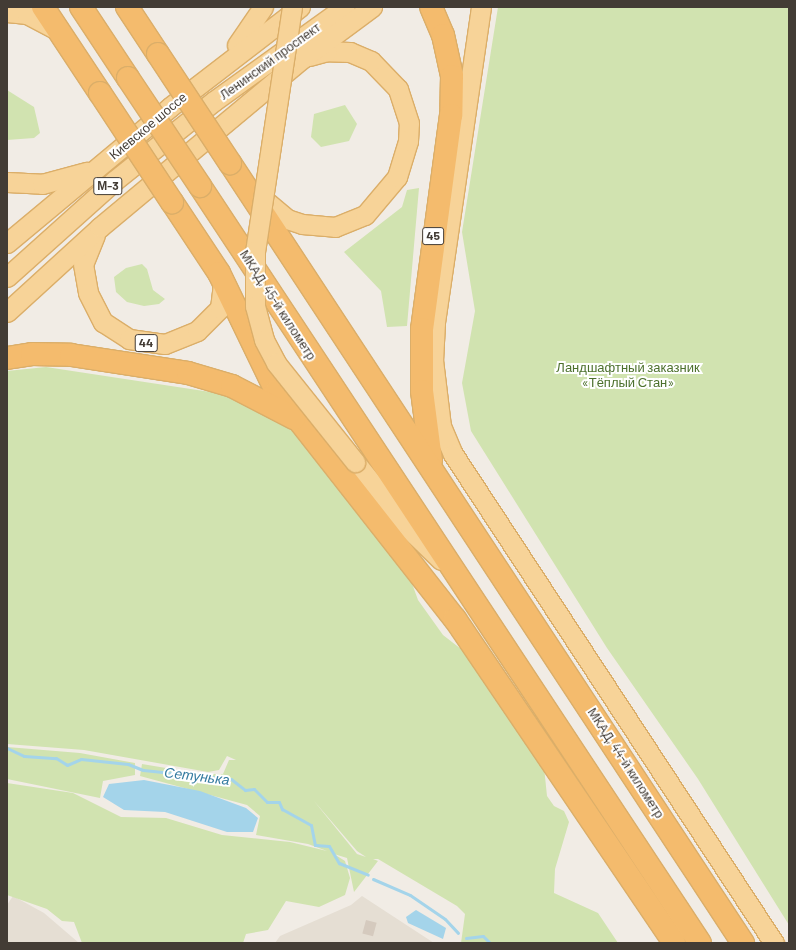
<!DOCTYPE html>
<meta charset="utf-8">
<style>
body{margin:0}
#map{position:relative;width:796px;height:950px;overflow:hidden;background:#f1ece5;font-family:Barlow,sans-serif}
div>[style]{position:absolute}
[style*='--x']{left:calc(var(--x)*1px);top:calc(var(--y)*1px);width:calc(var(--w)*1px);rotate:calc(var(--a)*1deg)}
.residential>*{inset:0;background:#e5ded3}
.green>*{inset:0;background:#d1e3b0}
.water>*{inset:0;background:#a4d4ea}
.stream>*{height:3px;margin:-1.5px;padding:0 1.5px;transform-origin:1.5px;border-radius:1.5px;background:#a4d4ea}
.building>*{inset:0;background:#d5cabe;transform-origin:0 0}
.roads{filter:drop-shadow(1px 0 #dbae69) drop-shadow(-1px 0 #dbae69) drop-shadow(0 1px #dbae69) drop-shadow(0 -1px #dbae69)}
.primary>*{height:19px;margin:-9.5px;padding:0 9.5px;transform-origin:9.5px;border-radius:9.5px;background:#f7d398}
.highway>*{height:22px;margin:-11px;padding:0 11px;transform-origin:11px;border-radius:11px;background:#f4bb6d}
.bridges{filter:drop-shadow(1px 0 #dbae69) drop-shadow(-1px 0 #dbae69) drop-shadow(0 1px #dbae69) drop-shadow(0 -1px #dbae69)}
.primary-bridge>*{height:19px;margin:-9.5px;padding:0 9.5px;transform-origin:9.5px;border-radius:9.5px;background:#f7d398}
.highway-bridge>*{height:22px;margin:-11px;padding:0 11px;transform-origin:11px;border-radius:11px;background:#f4bb6d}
span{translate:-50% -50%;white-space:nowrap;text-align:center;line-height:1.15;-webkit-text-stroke:4px #fff;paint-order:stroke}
.shield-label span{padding:1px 3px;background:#fff;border:1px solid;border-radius:3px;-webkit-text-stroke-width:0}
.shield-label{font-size:12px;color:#433c35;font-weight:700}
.street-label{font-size:13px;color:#433c35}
.park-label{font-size:13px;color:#4c702d}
.water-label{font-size:14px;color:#347ba0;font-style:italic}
.frame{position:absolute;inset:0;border:8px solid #433c35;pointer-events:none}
</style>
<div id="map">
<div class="residential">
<div style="clip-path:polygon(13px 896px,44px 913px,79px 943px,8px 943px,7px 905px)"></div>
<div style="clip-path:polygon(362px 896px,434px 943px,275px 943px,280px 936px,351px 905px)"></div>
</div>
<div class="green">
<div style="clip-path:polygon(498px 7px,789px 7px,789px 925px,698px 779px,607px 648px,471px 431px,462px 383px,475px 311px,462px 232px)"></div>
<div style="clip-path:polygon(7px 90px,34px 107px,40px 133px,34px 138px,7px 140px)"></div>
<div style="clip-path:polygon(345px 105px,357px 124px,349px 141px,321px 147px,311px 137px,314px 114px)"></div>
<div style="clip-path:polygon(419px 188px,407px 326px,387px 327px,381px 291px,344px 252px,402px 207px,407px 190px)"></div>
<div style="clip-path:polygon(142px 264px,147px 269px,153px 290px,165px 299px,159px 304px,144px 306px,127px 302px,116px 292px,114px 277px,126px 268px)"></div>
<div style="clip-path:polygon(evenodd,46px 367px,217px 393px,257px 406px,289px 425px,406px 567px,418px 600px,443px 635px,461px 649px,544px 767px,547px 796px,554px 806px,564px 811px,569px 822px,555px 869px,554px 893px,598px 913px,618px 943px,461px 943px,465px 914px,457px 906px,378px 859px,373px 859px,378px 861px,354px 892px,347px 858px,334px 854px,345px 861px,350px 878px,345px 895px,319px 907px,286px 901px,268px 930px,246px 934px,243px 943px,82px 943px,74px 922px,62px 921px,47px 909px,7px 895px,7px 783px,73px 793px,121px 817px,166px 818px,222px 835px,290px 842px,327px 851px,308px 844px,256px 835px,260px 816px,247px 805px,140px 776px,142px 764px,202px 774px,223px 774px,229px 760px,236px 760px,227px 756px,219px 770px,208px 772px,84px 750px,7px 744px,7px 371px,46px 367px,314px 801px,357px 851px,366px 857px,357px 854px,314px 801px)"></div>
<div style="clip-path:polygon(7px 747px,80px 753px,135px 763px,135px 775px,103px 781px,100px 798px,7px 779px)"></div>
</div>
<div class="water">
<div style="clip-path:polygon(144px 780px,200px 791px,246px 808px,258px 818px,253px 832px,227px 832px,165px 812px,124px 810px,103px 797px,109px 784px)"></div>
<div style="clip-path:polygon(416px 910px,446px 928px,443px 939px,408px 923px,406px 917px)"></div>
</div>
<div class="stream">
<div style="--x:7;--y:748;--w:19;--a:25"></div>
<div style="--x:24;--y:756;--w:32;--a:4"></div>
<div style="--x:56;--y:758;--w:13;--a:32"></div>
<div style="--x:67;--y:765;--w:15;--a:-23"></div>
<div style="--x:81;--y:759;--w:47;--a:6.1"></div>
<div style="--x:128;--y:764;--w:16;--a:22"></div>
<div style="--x:143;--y:770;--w:88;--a:5.8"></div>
<div style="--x:231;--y:779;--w:18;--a:38"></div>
<div style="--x:245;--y:790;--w:9;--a:-6"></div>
<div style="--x:254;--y:789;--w:18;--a:45"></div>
<div style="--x:267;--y:802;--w:12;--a:0"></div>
<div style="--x:279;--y:802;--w:8;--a:67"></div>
<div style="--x:282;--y:809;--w:33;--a:29"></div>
<div style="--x:311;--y:825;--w:20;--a:79"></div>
<div style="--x:315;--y:845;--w:14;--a:4"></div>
<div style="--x:329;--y:846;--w:20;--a:60"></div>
<div style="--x:339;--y:863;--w:31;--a:22"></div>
<div style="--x:373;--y:879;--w:40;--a:23.4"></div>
<div style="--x:410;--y:895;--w:42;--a:34.4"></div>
<div style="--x:445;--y:919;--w:19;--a:47"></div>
<div style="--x:466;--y:938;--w:17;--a:-7"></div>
<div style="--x:483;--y:936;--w:10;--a:45"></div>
</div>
<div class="building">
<div style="left:366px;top:920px;width:11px;height:14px;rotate:15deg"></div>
</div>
<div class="roads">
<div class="primary">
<div style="--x:481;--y:7;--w:319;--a:98.3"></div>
<div style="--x:435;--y:323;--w:37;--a:93"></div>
<div style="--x:433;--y:360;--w:66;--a:83.1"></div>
<div style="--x:441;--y:426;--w:30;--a:67"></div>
<div style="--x:453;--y:454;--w:585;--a:56.72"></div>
<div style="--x:7;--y:12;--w:20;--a:6"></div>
<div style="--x:27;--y:14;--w:36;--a:28"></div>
<div style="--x:237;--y:45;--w:46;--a:-55.6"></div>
<div style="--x:7;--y:182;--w:35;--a:3"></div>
<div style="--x:42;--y:184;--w:46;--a:-15.3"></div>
<div style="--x:255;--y:192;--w:42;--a:40.2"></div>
<div style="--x:287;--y:219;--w:16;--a:18"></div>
<div style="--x:302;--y:224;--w:33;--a:5"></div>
<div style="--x:335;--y:227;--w:32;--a:-22"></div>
<div style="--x:365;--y:215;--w:50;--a:-49.9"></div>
<div style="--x:397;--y:177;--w:38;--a:-73"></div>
<div style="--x:408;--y:141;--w:18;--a:-87"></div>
<div style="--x:409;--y:123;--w:36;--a:-108"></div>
<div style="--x:398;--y:89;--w:39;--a:-134"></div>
<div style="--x:371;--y:61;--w:23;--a:-157"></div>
<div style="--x:350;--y:52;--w:23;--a:-178"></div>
<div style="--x:327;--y:51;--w:18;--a:164"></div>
<div style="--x:95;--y:235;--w:31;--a:112"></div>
<div style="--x:83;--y:264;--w:29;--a:80"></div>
<div style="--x:88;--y:293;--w:33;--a:63"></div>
<div style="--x:103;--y:322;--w:31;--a:33"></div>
<div style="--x:129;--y:339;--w:36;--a:8"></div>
<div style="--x:165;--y:344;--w:35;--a:-22"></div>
<div style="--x:197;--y:331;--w:33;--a:-45"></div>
<div style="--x:220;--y:308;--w:25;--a:-83"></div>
<div style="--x:7;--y:243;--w:212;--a:-39.8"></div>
<div style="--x:170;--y:107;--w:164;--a:-37.6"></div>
<div style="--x:7;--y:277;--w:144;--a:-41.9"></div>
<div style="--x:114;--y:181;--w:128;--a:-38.7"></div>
<div style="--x:214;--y:101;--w:161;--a:-35.7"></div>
<div style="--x:7;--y:312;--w:126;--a:-42.4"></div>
<div style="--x:100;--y:227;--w:264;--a:-39.8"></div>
<div style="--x:303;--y:58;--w:86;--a:-36.5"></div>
<div style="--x:355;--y:462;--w:87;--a:51"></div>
<div style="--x:410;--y:530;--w:43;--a:44.1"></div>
</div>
<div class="highway">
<div style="--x:43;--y:7;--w:103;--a:56.5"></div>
<div style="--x:81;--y:7;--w:85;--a:56.5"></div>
<div style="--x:127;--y:7;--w:56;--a:56.6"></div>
<div style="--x:431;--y:7;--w:30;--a:67"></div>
<div style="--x:443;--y:35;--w:42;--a:77.6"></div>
<div style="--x:452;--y:76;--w:39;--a:91"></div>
<div style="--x:451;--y:115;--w:216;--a:97.7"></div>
<div style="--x:422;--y:329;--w:62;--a:90"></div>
<div style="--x:422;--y:391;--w:70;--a:82.6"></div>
<div style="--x:230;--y:163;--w:934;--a:56.67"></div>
<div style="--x:200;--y:186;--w:907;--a:56.56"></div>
<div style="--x:172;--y:202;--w:85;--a:56.5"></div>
<div style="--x:219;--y:273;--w:131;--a:64.2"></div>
<div style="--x:276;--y:391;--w:290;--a:51.9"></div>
<div style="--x:455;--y:619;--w:391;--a:55.9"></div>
<div style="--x:7;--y:358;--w:25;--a:-9"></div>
<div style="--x:32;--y:354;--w:39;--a:1"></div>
<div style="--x:71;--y:355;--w:118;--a:8.7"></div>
<div style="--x:188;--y:373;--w:46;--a:16.5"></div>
<div style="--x:232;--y:386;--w:70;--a:27.3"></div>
</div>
</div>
<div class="bridges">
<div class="primary-bridge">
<div style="--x:292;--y:7;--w:247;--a:98.6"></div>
<div style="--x:255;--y:251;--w:55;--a:90"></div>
<div style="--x:255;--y:306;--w:35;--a:75"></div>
<div style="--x:264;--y:340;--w:26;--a:62"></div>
<div style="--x:276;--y:363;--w:127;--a:51.4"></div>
</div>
<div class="highway-bridge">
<div style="--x:158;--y:54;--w:131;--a:56.6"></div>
<div style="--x:128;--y:78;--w:130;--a:56.3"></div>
<div style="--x:100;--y:93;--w:131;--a:56.6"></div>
</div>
</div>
<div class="shield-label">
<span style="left:108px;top:186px">М-3</span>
<span style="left:433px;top:236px">45</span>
<span style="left:146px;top:343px">44</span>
</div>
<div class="street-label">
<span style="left:270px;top:61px;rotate:-36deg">Ленинский проспект</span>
<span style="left:148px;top:126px;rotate:-40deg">Киевское шоссе</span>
<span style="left:278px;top:305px;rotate:57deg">МКАД, 45-й километр</span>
<span style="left:626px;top:763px;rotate:57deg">МКАД, 44-й километр</span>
</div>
<div class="park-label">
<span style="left:628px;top:375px">Ландшафтный заказник<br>«Тёплый Стан»</span>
</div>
<div class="water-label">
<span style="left:197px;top:776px;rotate:7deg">Сетунька</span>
</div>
<div class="frame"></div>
</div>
